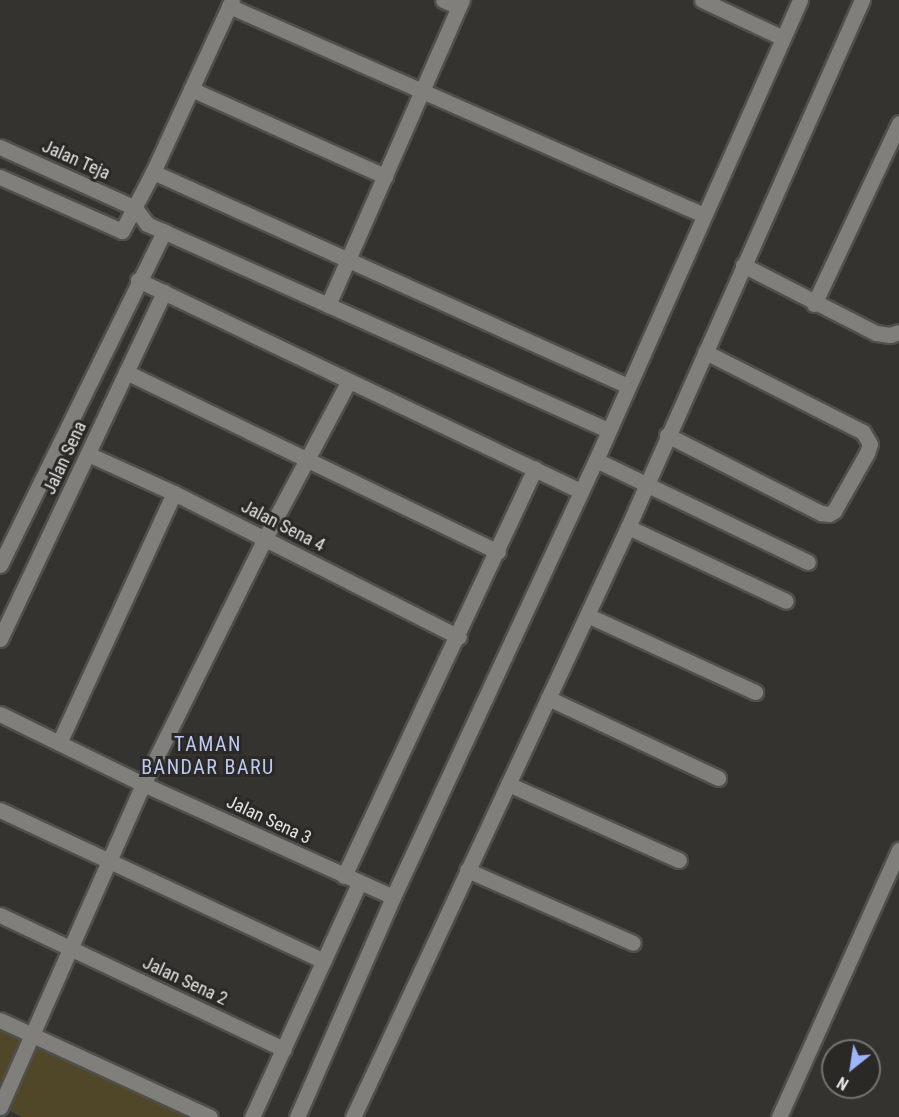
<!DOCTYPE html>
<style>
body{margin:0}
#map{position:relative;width:899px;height:1117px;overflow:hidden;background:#34332f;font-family:"Roboto Condensed",sans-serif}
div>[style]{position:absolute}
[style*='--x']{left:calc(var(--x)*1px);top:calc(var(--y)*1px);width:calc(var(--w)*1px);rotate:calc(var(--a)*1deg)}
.building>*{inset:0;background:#504728}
.roads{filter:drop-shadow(2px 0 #4f4f4b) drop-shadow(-2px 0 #4f4f4b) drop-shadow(0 2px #4f4f4b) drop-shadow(0 -2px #4f4f4b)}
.minor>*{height:15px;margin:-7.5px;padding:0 7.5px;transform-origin:7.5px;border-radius:7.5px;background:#807f7b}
span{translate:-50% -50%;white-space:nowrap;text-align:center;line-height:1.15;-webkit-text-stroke:6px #2a2925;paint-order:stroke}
.street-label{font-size:18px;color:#e3e2e0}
.neighbourhood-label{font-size:20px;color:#bcc9f3;letter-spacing:1.5px}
.north{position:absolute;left:821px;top:1039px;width:60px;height:60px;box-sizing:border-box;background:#2a2925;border:2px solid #747370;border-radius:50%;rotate:210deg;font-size:16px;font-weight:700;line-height:24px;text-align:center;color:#e3e2e0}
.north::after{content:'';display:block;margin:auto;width:21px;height:27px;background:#9db4fd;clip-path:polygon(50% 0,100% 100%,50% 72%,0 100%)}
</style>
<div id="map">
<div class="building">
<div style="clip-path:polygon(0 1027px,22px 1037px,0 1085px)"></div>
<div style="clip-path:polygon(33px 1044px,190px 1117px,22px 1117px,4px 1108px)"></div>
</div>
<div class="roads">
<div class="minor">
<div style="--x:443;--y:0;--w:17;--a:24"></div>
<div style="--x:702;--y:0;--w:89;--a:25.1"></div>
<div style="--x:229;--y:6;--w:519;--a:23.75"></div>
<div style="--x:191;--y:89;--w:213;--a:24.2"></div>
<div style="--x:0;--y:147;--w:148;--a:24.3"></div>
<div style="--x:135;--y:208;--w:20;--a:53"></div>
<div style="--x:147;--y:224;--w:505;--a:24.08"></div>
<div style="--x:153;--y:172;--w:521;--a:24.25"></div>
<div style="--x:0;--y:177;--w:133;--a:23.9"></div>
<div style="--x:122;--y:231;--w:67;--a:-62.3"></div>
<div style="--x:153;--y:172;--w:189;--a:-65.3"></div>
<div style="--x:743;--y:265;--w:149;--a:27.1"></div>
<div style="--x:876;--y:333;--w:14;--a:8"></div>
<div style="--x:890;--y:335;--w:9;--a:-18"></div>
<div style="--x:138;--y:280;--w:491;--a:25.5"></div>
<div style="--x:814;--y:304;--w:200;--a:-64.8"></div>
<div style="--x:328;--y:305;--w:333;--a:-66.3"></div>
<div style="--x:126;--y:372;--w:413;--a:25.8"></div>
<div style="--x:667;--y:435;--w:173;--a:26.9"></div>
<div style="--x:821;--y:513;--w:8;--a:7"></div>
<div style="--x:829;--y:514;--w:6;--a:-31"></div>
<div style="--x:834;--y:511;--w:67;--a:-60.4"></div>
<div style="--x:867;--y:453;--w:9;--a:-72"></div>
<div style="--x:870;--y:444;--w:14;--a:-120"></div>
<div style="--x:863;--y:432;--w:177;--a:-153.1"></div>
<div style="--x:88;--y:454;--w:94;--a:24.4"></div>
<div style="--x:174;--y:493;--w:319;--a:26.8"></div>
<div style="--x:596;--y:460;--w:235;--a:25.7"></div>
<div style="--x:628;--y:527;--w:174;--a:25.1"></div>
<div style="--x:0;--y:565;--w:372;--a:-63.8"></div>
<div style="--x:587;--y:615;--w:185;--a:24.6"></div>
<div style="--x:0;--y:639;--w:384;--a:-64.7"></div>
<div style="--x:548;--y:698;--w:188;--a:25.2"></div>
<div style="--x:0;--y:714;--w:159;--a:26.1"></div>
<div style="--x:143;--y:784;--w:274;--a:24.3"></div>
<div style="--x:59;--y:743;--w:275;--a:-65.3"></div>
<div style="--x:508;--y:784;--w:187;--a:24"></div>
<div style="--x:0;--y:810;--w:357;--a:25"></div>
<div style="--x:467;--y:870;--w:181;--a:23.7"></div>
<div style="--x:344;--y:876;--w:450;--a:-64.9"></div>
<div style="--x:0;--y:915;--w:314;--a:25.3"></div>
<div style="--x:0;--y:1020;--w:231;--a:24.8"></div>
<div style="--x:0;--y:1107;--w:353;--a:-66.1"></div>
<div style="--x:143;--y:784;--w:275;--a:-63.6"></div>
<div style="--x:265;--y:538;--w:178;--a:-61.9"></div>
<div style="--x:252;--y:1117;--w:257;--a:-65.4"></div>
<div style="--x:297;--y:1117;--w:240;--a:-66.4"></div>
<div style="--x:393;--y:897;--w:482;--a:-65.1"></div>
<div style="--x:596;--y:460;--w:503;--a:-66.08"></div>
<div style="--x:353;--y:1117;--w:651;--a:-65.01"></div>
<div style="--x:628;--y:527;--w:577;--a:-66.06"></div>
<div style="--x:779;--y:1117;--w:293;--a:-65.8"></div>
</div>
</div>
<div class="street-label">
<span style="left:76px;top:160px;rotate:24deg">Jalan Teja</span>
<span style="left:65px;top:458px;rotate:-65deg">Jalan Sena</span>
<span style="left:283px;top:526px;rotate:27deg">Jalan Sena 4</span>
<span style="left:269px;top:820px;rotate:25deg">Jalan Sena 3</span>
<span style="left:185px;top:981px;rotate:25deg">Jalan Sena 2</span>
</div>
<div class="neighbourhood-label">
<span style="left:208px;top:756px">TAMAN<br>BANDAR BARU</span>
</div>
<div class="north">N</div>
</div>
